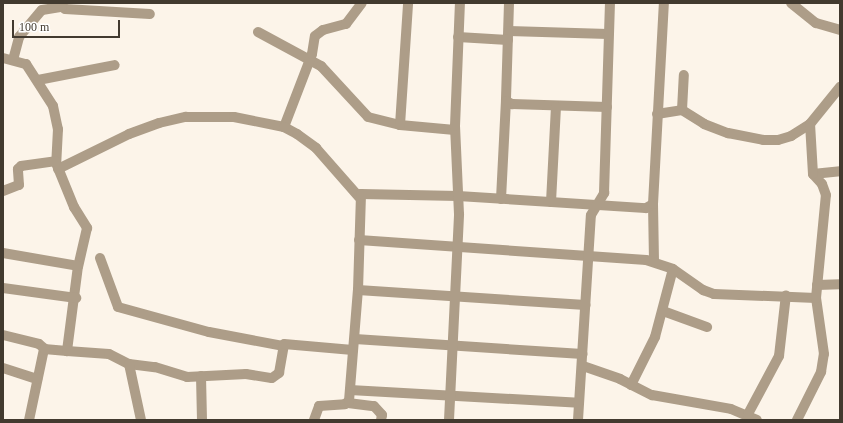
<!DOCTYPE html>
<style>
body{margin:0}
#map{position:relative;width:843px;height:423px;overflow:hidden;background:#fcf4e9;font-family:"Times New Roman",serif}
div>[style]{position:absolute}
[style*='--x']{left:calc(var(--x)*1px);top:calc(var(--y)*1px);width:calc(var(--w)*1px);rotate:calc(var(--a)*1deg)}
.minor>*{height:10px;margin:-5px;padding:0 5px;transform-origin:5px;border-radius:5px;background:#ad9d88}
span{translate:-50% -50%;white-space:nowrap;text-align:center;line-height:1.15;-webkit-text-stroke:3.5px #fff;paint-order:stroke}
.frame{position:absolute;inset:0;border:4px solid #423a2f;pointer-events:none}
.scale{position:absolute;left:12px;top:20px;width:108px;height:18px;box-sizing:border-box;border:2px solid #423a2f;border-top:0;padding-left:5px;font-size:12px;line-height:14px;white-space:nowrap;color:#423a2f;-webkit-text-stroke:3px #fff;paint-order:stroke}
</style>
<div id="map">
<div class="minor">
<div style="--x:59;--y:3;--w:8;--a:45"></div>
<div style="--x:65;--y:9;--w:85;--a:3.4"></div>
<div style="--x:509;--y:3;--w:98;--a:91.8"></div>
<div style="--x:506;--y:101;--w:7;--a:27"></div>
<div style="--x:512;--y:104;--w:95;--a:1.8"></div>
<div style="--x:791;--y:3;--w:32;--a:39"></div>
<div style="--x:816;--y:23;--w:25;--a:16"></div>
<div style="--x:509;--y:31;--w:99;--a:1.7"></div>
<div style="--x:258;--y:32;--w:72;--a:28.4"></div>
<div style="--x:321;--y:66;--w:69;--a:47.3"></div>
<div style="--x:368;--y:117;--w:33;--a:14"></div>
<div style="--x:400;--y:125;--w:55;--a:5.2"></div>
<div style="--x:458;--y:37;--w:50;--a:3.4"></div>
<div style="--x:3;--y:58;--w:24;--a:15"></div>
<div style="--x:26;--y:64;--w:50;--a:57.3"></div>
<div style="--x:53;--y:106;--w:24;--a:78"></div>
<div style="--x:58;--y:129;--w:34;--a:93"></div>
<div style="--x:56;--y:163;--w:48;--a:67.8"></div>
<div style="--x:74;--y:207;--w:25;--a:58"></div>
<div style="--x:87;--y:228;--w:39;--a:103"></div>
<div style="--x:78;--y:266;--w:86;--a:97.4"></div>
<div style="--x:67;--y:351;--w:23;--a:-175"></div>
<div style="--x:44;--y:349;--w:73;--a:101.9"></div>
<div style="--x:13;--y:60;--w:24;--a:-75"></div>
<div style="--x:19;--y:37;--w:35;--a:-50"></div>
<div style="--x:42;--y:10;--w:20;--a:-9"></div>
<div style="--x:38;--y:80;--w:78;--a:-11"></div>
<div style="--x:682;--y:110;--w:26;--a:32"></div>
<div style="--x:704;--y:124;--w:26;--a:21"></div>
<div style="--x:728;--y:133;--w:36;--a:11"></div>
<div style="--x:763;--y:140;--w:15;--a:0"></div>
<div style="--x:778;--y:140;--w:14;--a:-17"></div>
<div style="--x:791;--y:136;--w:22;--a:-32"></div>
<div style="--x:810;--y:124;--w:48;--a:-51"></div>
<div style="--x:657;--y:114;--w:25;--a:-9"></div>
<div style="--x:682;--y:110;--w:35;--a:-87"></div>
<div style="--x:400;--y:125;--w:122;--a:-86.2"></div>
<div style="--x:284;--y:127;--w:78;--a:-69"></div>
<div style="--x:312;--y:54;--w:18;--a:-81"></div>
<div style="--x:315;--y:36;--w:10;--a:-37"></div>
<div style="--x:323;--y:30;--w:24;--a:-15"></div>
<div style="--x:346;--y:24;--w:26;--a:-53"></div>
<div style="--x:58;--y:169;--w:79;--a:-26.2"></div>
<div style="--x:129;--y:134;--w:32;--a:-20"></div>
<div style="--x:159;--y:123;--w:28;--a:-13"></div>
<div style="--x:186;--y:117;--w:48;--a:0"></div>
<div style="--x:234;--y:117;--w:51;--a:11.3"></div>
<div style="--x:284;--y:127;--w:15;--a:28"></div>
<div style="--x:297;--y:134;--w:24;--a:36"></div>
<div style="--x:316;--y:148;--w:65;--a:48.7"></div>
<div style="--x:813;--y:174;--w:27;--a:-6"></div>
<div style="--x:3;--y:191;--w:17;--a:-21"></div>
<div style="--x:19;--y:185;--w:16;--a:-94"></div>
<div style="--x:18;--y:169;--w:4;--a:-45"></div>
<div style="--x:21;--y:166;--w:35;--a:-8"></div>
<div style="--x:501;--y:199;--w:98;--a:-87.1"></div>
<div style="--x:551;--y:202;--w:96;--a:-87"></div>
<div style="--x:653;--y:204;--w:57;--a:89"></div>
<div style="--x:359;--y:240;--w:288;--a:4"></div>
<div style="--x:646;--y:260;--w:28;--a:18"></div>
<div style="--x:673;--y:269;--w:37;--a:35"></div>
<div style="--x:703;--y:290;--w:12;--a:20"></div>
<div style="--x:714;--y:294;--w:102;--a:2.2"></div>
<div style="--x:3;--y:253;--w:76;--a:9.8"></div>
<div style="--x:100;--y:258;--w:52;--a:69.8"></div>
<div style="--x:118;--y:307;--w:94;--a:15.4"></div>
<div style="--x:209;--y:332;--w:75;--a:10.7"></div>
<div style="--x:817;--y:285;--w:23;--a:-2"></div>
<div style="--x:3;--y:288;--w:74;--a:7.8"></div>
<div style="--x:358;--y:290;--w:228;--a:3.8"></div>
<div style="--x:663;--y:311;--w:47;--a:20"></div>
<div style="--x:3;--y:335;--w:37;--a:14"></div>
<div style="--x:39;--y:344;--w:8;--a:40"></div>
<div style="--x:355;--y:339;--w:228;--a:3.8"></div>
<div style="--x:67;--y:351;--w:42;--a:4.1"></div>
<div style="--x:109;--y:354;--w:22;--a:27"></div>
<div style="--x:129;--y:364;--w:26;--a:7"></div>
<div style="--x:155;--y:367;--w:34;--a:17"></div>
<div style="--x:187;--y:377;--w:59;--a:-2.9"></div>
<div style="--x:246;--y:374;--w:26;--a:9"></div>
<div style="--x:272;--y:378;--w:9;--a:-36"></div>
<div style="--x:279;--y:373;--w:29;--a:-80"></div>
<div style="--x:284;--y:344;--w:69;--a:5"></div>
<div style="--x:129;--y:364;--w:57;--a:77.9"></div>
<div style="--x:583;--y:366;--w:39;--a:19"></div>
<div style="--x:620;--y:379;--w:36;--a:27"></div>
<div style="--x:652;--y:395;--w:80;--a:10"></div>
<div style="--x:731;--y:409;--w:28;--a:23"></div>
<div style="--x:3;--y:368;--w:36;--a:18"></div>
<div style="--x:201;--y:376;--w:44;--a:88.7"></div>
<div style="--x:631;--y:385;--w:54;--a:-63.4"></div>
<div style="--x:655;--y:337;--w:70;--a:-75.2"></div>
<div style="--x:350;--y:390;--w:229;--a:3.2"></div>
<div style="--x:348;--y:403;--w:26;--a:7"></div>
<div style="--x:374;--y:406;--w:12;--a:48"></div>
<div style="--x:382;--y:415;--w:5;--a:101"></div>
<div style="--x:748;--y:414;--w:66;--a:-61.9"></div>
<div style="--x:779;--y:356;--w:61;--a:-83.5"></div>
<div style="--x:314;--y:420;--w:15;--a:-70"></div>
<div style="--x:319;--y:406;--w:26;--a:-4"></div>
<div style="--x:345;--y:404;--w:5;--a:-37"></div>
<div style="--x:349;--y:401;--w:111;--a:-85.4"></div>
<div style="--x:358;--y:290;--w:96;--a:-88.2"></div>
<div style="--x:361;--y:194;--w:97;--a:1.2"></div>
<div style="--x:458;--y:196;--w:188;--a:3.7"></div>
<div style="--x:646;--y:208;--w:8;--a:-30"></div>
<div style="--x:653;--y:204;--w:201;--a:-86.9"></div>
<div style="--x:449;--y:420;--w:206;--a:-87.2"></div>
<div style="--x:459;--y:214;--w:88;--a:-92.6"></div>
<div style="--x:455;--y:126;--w:123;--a:-87.7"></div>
<div style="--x:578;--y:420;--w:205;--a:-86.4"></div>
<div style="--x:591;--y:215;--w:26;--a:-59"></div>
<div style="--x:604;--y:193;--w:190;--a:-88.2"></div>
<div style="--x:797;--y:420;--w:54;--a:-63.4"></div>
<div style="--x:821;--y:372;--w:18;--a:-81"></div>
<div style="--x:824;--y:354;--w:57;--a:-98.1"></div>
<div style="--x:816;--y:298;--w:103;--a:-84.5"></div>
<div style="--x:826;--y:195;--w:12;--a:-110"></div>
<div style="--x:822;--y:184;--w:13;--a:-132"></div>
<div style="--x:813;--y:174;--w:50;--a:-93.4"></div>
</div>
<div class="frame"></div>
<div class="scale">100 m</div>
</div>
